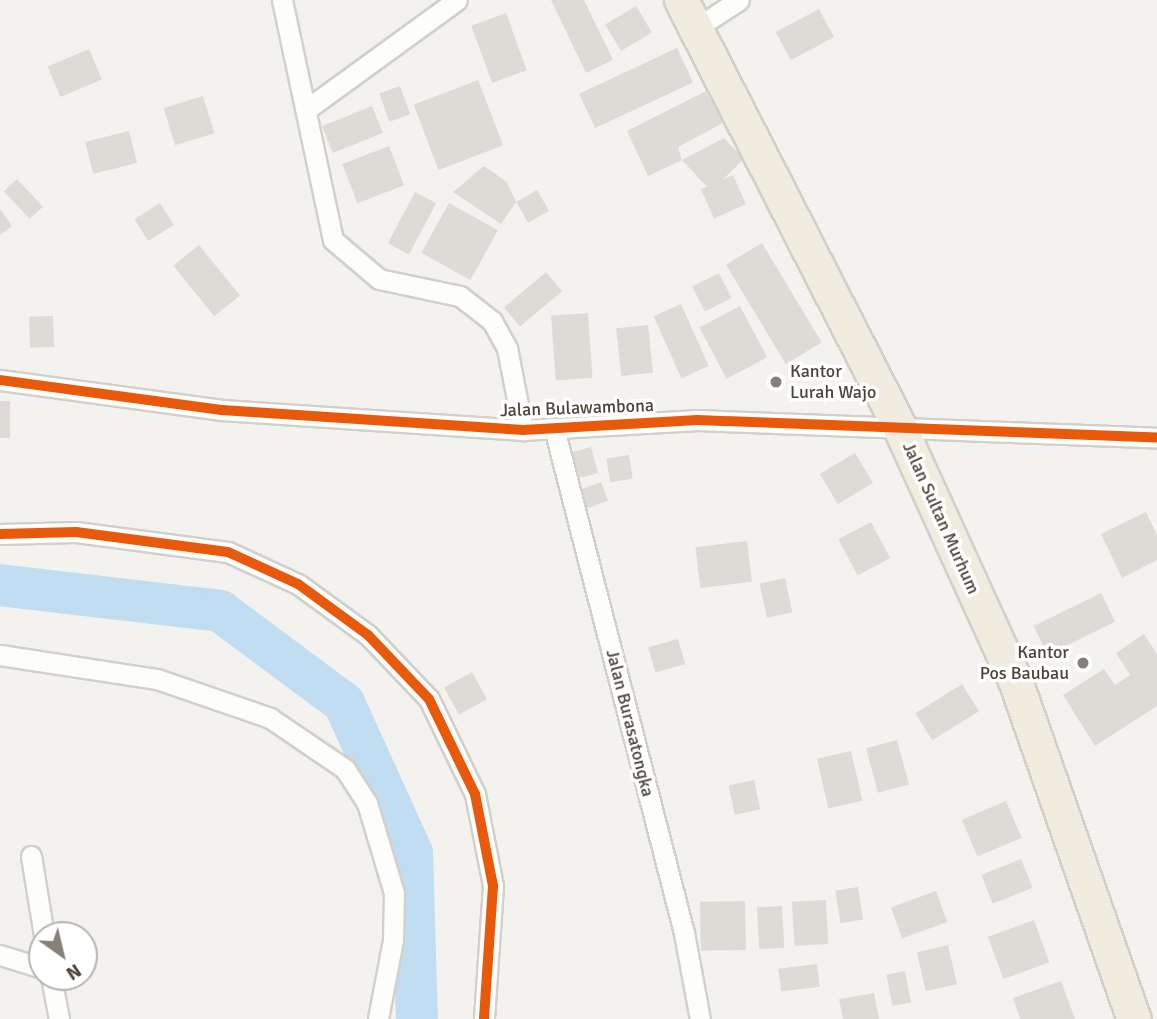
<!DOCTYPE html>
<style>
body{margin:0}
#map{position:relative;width:1157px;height:1019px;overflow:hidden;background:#f4f2ee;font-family:Signika,sans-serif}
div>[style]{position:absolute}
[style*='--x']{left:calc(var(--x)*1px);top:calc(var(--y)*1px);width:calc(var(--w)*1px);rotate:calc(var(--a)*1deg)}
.river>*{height:42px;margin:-21px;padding:0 21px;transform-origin:21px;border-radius:21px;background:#c0ddf1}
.building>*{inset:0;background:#dedbd6;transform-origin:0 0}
.roads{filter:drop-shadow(2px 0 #d2d0cb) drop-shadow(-2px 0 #d2d0cb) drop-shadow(0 2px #d2d0cb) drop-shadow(0 -2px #d2d0cb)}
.minor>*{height:19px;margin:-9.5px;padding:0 9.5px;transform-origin:9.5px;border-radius:9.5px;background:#fdfdfc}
.trunk>*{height:33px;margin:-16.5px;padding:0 16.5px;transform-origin:16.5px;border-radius:16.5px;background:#f0ece0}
.cycleway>*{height:10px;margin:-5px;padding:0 5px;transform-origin:5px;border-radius:5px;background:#e8590c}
.dots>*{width:19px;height:19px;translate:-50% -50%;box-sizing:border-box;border:4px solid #fff;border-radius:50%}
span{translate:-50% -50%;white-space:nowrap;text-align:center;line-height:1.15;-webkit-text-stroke:7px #fff;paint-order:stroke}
.poi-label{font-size:18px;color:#4b4439}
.left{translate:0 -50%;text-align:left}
.right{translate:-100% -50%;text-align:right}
.street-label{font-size:18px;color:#4b4439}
.north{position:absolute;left:28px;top:921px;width:70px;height:70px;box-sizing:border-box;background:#fff;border:2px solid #b7b4b0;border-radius:50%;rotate:146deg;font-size:19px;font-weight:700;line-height:28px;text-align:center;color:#4b4439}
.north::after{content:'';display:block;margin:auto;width:24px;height:32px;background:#868178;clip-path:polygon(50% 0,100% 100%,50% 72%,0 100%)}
</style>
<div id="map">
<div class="river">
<div style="--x:0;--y:585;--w:222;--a:6.7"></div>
<div style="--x:220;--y:611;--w:154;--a:36.6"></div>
<div style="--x:344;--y:703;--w:165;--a:65.6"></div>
<div style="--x:412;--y:853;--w:166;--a:88.3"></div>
</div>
<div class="building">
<div style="clip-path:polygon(551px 0,584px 0,613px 60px,586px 73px)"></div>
<div style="left:636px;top:6px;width:31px;height:36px;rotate:59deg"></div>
<div style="left:819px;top:9px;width:32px;height:49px;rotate:62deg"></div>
<div style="left:506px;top:13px;width:61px;height:37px;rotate:70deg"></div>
<div style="left:677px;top:48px;width:38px;height:108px;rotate:65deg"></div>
<div style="left:89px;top:49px;width:33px;height:45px;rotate:67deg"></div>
<div style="left:478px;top:80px;width:70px;height:69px;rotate:69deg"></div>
<div style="left:400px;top:86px;width:30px;height:22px;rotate:70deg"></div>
<div style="clip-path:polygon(706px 91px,723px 123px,678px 147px,682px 160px,648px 176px,627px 131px)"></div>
<div style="left:203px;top:96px;width:39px;height:41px;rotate:73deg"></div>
<div style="left:372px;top:106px;width:29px;height:54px;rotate:68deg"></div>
<div style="left:129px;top:131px;width:33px;height:45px;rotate:76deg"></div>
<div style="clip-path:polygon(724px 138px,744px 159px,711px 191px,682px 160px)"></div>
<div style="left:389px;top:146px;width:42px;height:50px;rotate:69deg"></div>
<div style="clip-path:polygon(484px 166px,507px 182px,516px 202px,501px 224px,453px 192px)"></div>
<div style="left:733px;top:175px;width:32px;height:35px;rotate:66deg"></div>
<div style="left:17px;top:179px;width:38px;height:18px;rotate:47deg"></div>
<div style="left:537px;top:190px;width:24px;height:24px;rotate:60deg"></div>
<div style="left:415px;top:192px;width:24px;height:58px;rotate:28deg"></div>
<div style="left:160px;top:203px;width:26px;height:30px;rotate:58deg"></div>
<div style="left:449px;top:203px;width:56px;height:57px;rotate:29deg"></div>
<div style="clip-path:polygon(0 209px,12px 226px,0 235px)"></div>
<div style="left:762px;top:243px;width:116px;height:42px;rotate:59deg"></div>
<div style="left:199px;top:245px;width:65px;height:33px;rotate:51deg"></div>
<div style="left:546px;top:272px;width:25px;height:55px;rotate:50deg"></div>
<div style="left:719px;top:273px;width:28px;height:30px;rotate:63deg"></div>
<div style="left:681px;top:304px;width:68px;height:30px;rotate:66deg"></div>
<div style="left:740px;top:306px;width:58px;height:46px;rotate:62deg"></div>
<div style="left:588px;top:313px;width:65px;height:37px;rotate:86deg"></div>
<div style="left:53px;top:316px;width:31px;height:24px;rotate:88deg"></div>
<div style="left:648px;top:325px;width:48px;height:32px;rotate:84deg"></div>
<div style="left:0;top:401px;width:10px;height:37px"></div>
<div style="left:591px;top:447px;width:27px;height:19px;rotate:75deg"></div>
<div style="left:855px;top:453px;width:35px;height:41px;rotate:59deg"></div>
<div style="left:629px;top:455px;width:24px;height:23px;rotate:81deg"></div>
<div style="left:601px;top:482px;width:20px;height:22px;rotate:70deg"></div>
<div style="clip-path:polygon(1146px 512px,1157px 535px,1157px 560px,1122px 578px,1101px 534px)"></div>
<div style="left:871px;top:522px;width:41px;height:37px;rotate:62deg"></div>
<div style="left:747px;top:541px;width:41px;height:52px;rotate:83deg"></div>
<div style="left:785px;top:578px;width:35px;height:26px;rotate:78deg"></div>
<div style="left:1101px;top:593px;width:32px;height:75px;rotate:64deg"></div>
<div style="clip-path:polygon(1144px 634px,1157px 654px,1157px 706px,1095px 746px,1063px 695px,1104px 669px,1115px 685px,1130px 675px,1116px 653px)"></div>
<div style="left:678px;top:639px;width:26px;height:31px;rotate:74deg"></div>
<div style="left:472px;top:672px;width:31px;height:32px;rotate:61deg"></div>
<div style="left:962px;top:684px;width:32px;height:55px;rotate:58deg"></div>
<div style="left:897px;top:740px;width:46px;height:32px;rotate:75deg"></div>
<div style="left:851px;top:751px;width:51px;height:35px;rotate:77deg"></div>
<div style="left:754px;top:780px;width:30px;height:26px;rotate:78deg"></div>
<div style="left:1006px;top:801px;width:40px;height:48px;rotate:67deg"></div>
<div style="left:1021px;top:859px;width:31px;height:43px;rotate:68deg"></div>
<div style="left:858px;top:887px;width:33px;height:23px;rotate:81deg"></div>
<div style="left:936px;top:891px;width:33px;height:48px;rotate:70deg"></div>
<div style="left:826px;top:900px;width:44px;height:34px;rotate:87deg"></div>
<div style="left:745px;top:901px;width:49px;height:45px;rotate:89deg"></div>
<div style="left:782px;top:906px;width:42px;height:25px;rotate:87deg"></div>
<div style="left:1034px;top:920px;width:45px;height:49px;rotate:70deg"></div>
<div style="left:948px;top:945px;width:40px;height:32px;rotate:77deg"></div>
<div style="left:817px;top:964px;width:23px;height:39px;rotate:83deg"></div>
<div style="left:905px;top:971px;width:32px;height:19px;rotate:79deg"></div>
<div style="clip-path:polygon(1061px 981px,1075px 1019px,1020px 1019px,1013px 998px)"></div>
<div style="clip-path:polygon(874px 993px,879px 1019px,843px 1019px,839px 999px)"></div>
</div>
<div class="roads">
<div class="minor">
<div style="--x:282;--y:0;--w:245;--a:78"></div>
<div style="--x:333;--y:240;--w:60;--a:40.3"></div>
<div style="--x:379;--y:279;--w:83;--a:11.9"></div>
<div style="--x:460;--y:296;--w:41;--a:38"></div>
<div style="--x:492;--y:321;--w:31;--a:61"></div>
<div style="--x:507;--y:348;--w:84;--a:79"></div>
<div style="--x:696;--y:28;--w:51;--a:-33.1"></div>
<div style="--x:307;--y:109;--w:185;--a:-36"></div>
<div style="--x:0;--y:380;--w:224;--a:7.7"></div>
<div style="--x:222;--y:410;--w:302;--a:3.8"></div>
<div style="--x:523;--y:430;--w:175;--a:-3.3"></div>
<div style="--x:698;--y:420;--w:459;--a:2.2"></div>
<div style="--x:554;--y:428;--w:521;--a:75.56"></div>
<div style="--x:684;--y:933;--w:87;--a:79.5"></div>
<div style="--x:0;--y:534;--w:76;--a:-1.5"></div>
<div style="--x:76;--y:532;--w:153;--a:7.5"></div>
<div style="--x:228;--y:552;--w:77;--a:24.6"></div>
<div style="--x:298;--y:584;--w:87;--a:36.1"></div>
<div style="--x:368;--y:635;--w:88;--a:46.4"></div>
<div style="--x:429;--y:699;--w:106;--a:64.2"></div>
<div style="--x:475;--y:794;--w:94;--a:78.9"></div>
<div style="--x:493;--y:886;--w:133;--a:93.9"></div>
<div style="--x:0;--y:655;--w:159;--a:8.7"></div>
<div style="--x:157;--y:679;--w:120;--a:19"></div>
<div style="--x:270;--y:718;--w:91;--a:34.2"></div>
<div style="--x:345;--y:769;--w:40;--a:57.1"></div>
<div style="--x:367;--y:803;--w:94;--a:73.3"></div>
<div style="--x:394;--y:893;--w:47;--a:91.2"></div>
<div style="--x:393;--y:940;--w:80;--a:100.8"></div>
<div style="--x:31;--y:856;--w:80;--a:80.7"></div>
<div style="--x:0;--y:955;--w:44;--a:17.2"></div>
<div style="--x:51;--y:977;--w:43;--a:79.2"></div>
</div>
<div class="trunk">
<div style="--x:681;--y:0;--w:481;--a:62.9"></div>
<div style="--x:900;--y:428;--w:277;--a:65.5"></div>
<div style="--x:1015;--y:680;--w:359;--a:70.7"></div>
</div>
</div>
<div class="cycleway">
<div style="--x:0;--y:380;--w:224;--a:7.7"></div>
<div style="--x:222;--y:410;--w:302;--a:3.8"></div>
<div style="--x:523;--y:430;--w:175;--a:-3.3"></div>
<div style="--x:698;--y:420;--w:459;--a:2.2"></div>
<div style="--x:0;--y:534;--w:76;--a:-1.5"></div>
<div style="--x:76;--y:532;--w:153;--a:7.5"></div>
<div style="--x:228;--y:552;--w:77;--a:24.6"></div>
<div style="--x:298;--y:584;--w:87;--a:36.1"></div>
<div style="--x:368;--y:635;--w:88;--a:46.4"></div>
<div style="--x:429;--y:699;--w:106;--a:64.2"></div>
<div style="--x:475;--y:794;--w:94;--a:78.9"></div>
<div style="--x:493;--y:886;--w:133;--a:93.9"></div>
</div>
<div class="dots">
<div style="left:776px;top:382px;background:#868178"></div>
<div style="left:1083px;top:663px;background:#868178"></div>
</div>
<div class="poi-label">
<span class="left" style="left:790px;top:382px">Kantor<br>Lurah Wajo</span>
<span class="right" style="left:1069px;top:663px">Kantor<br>Pos Baubau</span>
</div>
<div class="street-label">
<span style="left:577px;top:408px;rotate:-2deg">Jalan Bulawambona</span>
<span style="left:941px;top:518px;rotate:66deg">Jalan Sultan Murhum</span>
<span style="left:630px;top:723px;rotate:76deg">Jalan Burasatongka</span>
</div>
<div class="north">N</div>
</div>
